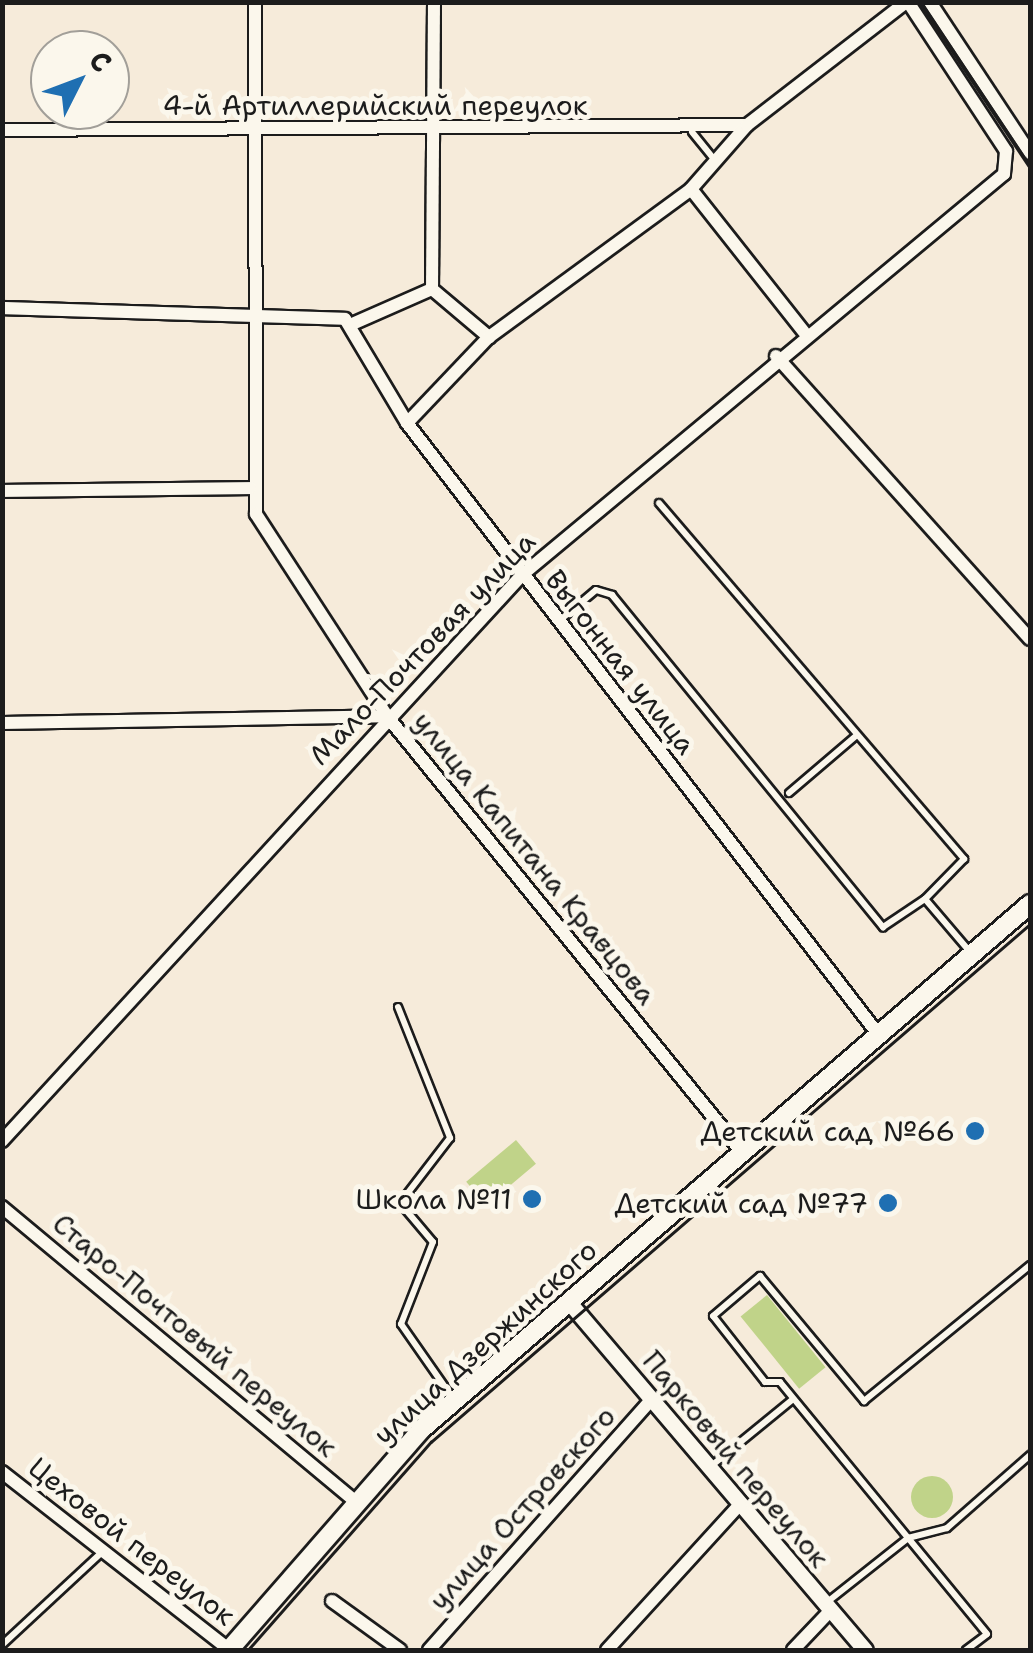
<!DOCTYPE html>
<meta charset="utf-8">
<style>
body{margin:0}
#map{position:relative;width:1033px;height:1653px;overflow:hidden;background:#f6ebda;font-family:"Shantell Sans",sans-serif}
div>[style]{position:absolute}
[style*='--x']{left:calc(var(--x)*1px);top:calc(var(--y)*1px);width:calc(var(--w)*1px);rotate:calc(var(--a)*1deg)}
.green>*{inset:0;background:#c0d389;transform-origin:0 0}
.round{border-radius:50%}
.roads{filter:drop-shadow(2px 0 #1c1c1c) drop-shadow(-2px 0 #1c1c1c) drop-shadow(0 2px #1c1c1c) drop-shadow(0 -2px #1c1c1c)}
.service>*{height:6px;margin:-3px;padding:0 3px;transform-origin:3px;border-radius:3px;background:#fbf7ec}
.minor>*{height:12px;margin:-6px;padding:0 6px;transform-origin:6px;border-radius:6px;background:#fbf7ec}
.tertiary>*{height:15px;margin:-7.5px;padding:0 7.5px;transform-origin:7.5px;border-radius:7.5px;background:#fbf7ec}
.secondary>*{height:18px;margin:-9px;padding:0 9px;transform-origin:9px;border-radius:9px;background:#fbf7ec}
.tram>*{height:2.5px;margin:-1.25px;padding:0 1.25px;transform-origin:1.25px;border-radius:1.25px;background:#1c1c1c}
.rail>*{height:4px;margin:-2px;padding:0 2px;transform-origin:2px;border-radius:2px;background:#1c1c1c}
.dots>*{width:28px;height:28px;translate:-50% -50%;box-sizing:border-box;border:5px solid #fbf7ec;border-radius:50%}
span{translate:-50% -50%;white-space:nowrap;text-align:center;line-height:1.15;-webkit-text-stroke:10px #fbf7ec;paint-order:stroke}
.street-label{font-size:28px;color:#1c1c1c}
.poi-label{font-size:28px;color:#1c1c1c}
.right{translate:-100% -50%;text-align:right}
.frame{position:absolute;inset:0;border:5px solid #1c1c1c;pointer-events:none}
.north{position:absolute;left:30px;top:30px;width:100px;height:100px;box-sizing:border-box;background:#fbf7ec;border:2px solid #a29f99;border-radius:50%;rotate:48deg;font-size:28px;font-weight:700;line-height:40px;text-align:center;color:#1c1c1c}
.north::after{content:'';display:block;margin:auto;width:35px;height:45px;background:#1f6fb2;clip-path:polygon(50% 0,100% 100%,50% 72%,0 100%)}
</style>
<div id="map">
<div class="green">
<div style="left:516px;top:1140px;width:31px;height:65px;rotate:50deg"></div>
<div style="left:767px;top:1295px;width:93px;height:34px;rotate:51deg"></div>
<div class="round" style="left:911px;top:1476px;width:42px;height:42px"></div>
</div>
<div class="roads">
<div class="service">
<div style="--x:692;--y:132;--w:33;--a:51"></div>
<div style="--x:659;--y:503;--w:469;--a:49.4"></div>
<div style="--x:964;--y:859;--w:56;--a:134.3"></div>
<div style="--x:925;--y:899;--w:71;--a:49.6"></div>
<div style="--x:559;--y:621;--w:48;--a:-40"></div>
<div style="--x:596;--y:590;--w:17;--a:17"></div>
<div style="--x:612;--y:595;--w:429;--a:50.8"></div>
<div style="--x:883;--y:927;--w:50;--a:-33.7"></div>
<div style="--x:789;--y:793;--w:89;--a:-40.5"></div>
<div style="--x:398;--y:1007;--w:141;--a:68.3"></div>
<div style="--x:450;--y:1138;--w:82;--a:127.6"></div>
<div style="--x:400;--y:1203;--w:51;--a:49.8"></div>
<div style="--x:433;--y:1242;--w:88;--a:111.3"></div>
<div style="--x:401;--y:1324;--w:93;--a:55.1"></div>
<div style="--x:710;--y:1467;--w:107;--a:-39.3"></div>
<div style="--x:826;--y:1603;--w:105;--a:-38.4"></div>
<div style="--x:908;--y:1538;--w:40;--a:-14.4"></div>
<div style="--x:947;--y:1528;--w:111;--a:-41.3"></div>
<div style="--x:2;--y:1645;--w:137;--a:-42.9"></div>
<div style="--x:966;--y:1650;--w:26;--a:-37"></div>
<div style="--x:987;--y:1634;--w:326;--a:-129.4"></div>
<div style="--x:780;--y:1382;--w:15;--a:180"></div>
<div style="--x:765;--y:1382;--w:84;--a:-128.2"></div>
<div style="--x:713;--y:1316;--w:62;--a:-40.4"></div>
<div style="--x:760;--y:1276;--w:163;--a:50.2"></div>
<div style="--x:864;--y:1401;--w:215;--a:-39.3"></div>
</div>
<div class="minor">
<div style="--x:255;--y:2;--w:512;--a:89.89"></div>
<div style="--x:256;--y:514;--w:241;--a:57"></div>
<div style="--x:387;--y:716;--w:561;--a:50.86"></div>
<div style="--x:930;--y:2;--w:181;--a:56.5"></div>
<div style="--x:2;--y:130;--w:745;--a:-0.38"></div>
<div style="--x:691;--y:189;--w:182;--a:51.7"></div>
<div style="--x:432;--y:289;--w:287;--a:-89.6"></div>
<div style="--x:2;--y:308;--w:343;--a:1.8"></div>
<div style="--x:345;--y:319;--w:121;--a:59.2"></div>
<div style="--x:407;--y:423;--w:771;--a:52.37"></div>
<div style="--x:350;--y:325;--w:90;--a:-23.7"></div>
<div style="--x:432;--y:289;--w:75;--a:40.1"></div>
<div style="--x:776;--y:356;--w:380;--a:48.1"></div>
<div style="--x:407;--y:423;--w:119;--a:-46.4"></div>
<div style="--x:489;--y:337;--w:250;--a:-36.2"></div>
<div style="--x:691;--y:189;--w:85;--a:-48.8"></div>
<div style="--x:747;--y:125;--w:201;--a:-37.7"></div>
<div style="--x:2;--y:491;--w:248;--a:-0.7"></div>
<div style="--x:2;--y:723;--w:383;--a:-1"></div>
<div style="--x:2;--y:1141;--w:769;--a:-47.43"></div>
<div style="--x:522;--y:575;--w:627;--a:-39.76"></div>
<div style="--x:1004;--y:174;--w:23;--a:-85"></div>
<div style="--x:1006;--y:151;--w:178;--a:-123.3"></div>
<div style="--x:2;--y:1207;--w:461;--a:39.8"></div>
<div style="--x:2;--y:1472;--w:289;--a:38"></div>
<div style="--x:332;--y:1601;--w:84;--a:35.8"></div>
<div style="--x:429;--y:1650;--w:336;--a:-48.4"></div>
<div style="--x:607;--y:1650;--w:199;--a:-47.6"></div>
<div style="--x:793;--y:1650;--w:55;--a:-46.5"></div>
</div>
<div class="tertiary">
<div style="--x:568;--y:1301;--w:458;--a:49.6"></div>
</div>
<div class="secondary">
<div style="--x:229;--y:1650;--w:295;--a:-48.9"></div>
<div style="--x:423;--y:1428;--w:802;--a:-40.8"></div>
</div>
</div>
<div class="tram">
<div style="--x:248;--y:1650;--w:277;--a:-48.7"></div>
<div style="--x:431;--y:1442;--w:792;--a:-40.85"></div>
</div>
<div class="rail">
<div style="--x:920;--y:2;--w:198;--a:56.3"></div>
</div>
<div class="dots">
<div style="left:975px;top:1131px;background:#1f6fb2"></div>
<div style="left:532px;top:1199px;background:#1f6fb2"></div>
<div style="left:888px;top:1203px;background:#1f6fb2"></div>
</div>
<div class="street-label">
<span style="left:375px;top:105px">4-й Артиллерийский переулок</span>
<span style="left:422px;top:648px;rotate:-46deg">Мало-Почтовая улица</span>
<span style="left:621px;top:662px;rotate:52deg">Выгонная улица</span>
<span style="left:535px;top:858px;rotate:51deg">улица Капитана Кравцова</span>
<span style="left:195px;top:1335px;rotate:40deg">Старо-Почтовый переулок</span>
<span style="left:485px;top:1342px;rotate:-42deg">улица Дзержинского</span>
<span style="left:736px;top:1459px;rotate:50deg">Парковый переулок</span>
<span style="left:522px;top:1508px;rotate:-48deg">улица Островского</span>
<span style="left:132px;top:1541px;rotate:38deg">Цеховой переулок</span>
</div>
<div class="poi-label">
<span class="right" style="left:955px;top:1131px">Детский сад №66</span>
<span class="right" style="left:512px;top:1199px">Школа №11</span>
<span class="right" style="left:868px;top:1203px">Детский сад №77</span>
</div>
<div class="frame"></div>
<div class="north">С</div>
</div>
